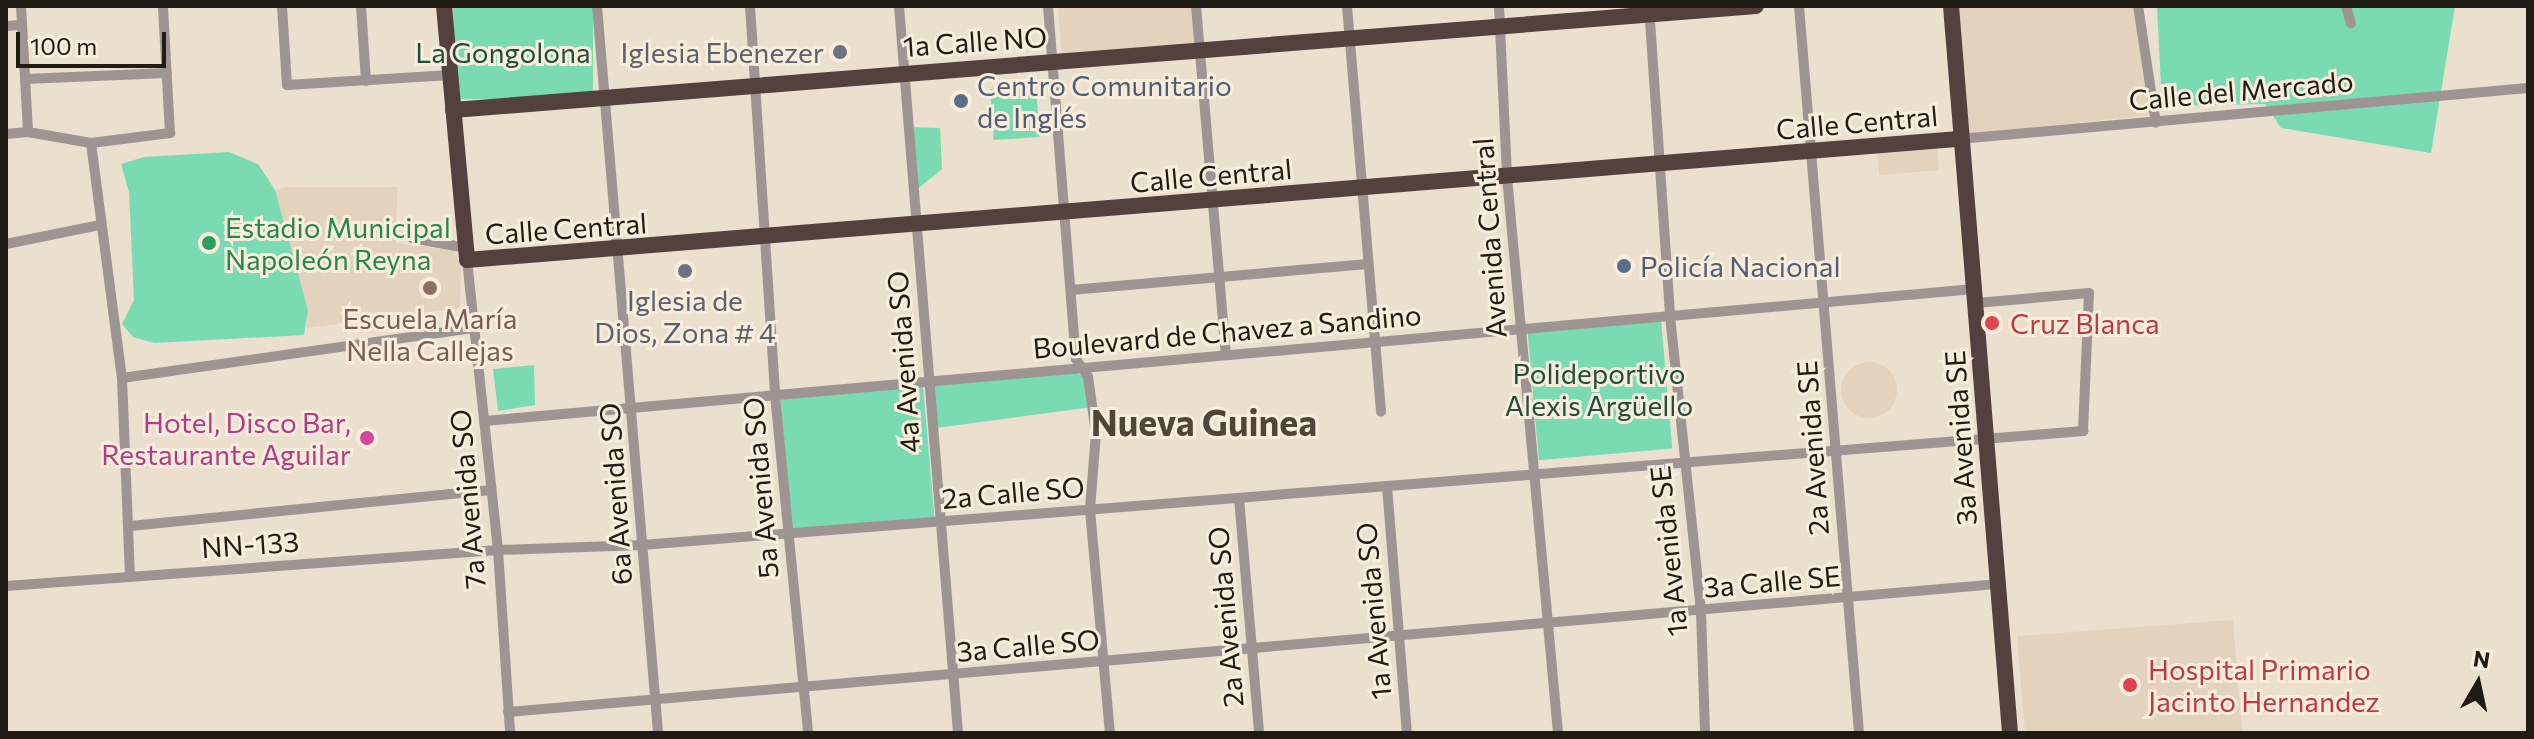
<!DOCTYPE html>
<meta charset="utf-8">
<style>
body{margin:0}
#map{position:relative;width:2534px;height:739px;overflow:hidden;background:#ebdfce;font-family:Commissioner,sans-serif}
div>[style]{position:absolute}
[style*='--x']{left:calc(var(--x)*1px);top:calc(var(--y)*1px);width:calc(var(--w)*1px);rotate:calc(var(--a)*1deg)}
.built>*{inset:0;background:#e4d3bc;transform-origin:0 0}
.round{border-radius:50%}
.green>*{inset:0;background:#7adbb2;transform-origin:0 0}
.minor>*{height:10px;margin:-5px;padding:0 5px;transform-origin:5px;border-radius:5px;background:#9e9593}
.highway>*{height:16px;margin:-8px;padding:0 8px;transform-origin:8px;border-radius:8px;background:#53413d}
.dots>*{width:22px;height:22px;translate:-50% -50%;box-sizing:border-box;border:4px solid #f8ecdb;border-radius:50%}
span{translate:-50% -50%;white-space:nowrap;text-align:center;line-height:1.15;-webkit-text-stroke:6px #f8ecdb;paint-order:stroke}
.street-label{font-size:28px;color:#1f1b15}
.park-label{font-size:28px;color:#1f4e3b}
.worship-label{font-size:28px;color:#5b616d}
.right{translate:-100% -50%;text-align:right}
.service-label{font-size:28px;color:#4e5e75}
.left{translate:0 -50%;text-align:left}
.leisure-label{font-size:28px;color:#27864d}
.education-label{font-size:28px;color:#785e54}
.health-label{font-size:28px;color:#be3a42}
.hotel-label{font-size:28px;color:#b23c85}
.district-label{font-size:36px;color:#4f4538;font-weight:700}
.frame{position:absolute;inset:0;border:8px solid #1f1b15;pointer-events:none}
.north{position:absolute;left:2438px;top:643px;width:80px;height:80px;-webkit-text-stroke:6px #f8ecdb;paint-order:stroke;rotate:9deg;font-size:22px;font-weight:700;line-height:32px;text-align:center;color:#1f1b15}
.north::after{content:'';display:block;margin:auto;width:28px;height:36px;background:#1f1b15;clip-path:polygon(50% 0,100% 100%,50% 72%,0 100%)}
.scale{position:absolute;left:16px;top:32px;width:150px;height:36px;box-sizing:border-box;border:4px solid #1f1b15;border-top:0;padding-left:10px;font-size:24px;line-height:28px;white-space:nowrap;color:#1f1b15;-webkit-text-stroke:6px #f8ecdb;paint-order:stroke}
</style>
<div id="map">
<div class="built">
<div style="clip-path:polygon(1058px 6px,1193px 6px,1196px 45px,1062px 56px)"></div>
<div style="clip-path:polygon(1951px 6px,2137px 6px,2151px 115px,1962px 135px)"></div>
<div style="left:1937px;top:147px;width:23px;height:60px;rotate:85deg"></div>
<div style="clip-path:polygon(285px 187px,397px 187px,396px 243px,454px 251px,461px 267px,460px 308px,306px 328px,308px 310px,275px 190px)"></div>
<div class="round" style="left:1841px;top:362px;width:56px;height:56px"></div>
<div style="clip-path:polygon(2233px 620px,2242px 733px,2025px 733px,2017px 636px)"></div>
</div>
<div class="green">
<div style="left:453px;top:6px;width:140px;height:93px"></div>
<div style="clip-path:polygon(2157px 6px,2455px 6px,2431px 153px,2281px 128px,2265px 104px,2162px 106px)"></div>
<div style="left:1036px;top:86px;width:51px;height:46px;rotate:86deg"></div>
<div style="clip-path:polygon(909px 127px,940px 128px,942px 169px,914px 192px)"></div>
<div style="clip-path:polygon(229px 152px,258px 164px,275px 190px,308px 310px,304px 335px,154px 343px,133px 337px,122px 324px,134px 300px,129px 192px,121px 164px,144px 157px)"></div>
<div style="left:1661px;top:319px;width:130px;height:134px;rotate:85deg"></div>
<div style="clip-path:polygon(534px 365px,535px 405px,498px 411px,493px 369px)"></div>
<div style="clip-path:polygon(1074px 372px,1083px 376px,1092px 407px,936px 428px,932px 384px)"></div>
<div style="left:923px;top:386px;width:132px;height:143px;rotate:85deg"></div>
</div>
<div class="minor">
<div style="--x:21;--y:6;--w:126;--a:86.8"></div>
<div style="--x:282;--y:6;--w:79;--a:86.4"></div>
<div style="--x:287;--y:85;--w:164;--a:-3.5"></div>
<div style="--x:361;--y:6;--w:75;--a:86.2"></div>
<div style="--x:597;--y:6;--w:730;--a:85.2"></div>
<div style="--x:750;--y:6;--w:390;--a:86.3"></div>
<div style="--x:775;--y:395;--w:340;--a:84.4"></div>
<div style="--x:899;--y:6;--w:729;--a:85.36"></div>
<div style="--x:1048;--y:6;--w:354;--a:85.5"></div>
<div style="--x:1076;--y:359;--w:22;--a:56"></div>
<div style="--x:1088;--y:377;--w:57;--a:81.9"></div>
<div style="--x:1096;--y:433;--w:77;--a:94.5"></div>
<div style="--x:1090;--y:510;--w:224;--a:84.9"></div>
<div style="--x:1196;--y:6;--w:350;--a:85.1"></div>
<div style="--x:1347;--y:6;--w:407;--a:85.2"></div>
<div style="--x:1499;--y:6;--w:171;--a:87.3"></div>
<div style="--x:1507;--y:177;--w:558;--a:84.76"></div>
<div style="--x:1649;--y:6;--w:311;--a:86.1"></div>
<div style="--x:1670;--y:316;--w:297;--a:84"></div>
<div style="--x:1701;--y:611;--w:122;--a:88.1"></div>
<div style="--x:1799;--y:6;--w:729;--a:85.28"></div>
<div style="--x:2138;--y:6;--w:118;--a:81.3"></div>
<div style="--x:2346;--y:6;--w:18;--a:74"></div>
<div style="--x:6;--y:26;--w:16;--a:-4"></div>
<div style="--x:25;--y:79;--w:142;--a:-2.4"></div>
<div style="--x:6;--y:134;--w:22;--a:-5"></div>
<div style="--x:28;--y:132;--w:64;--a:9.9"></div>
<div style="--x:91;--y:143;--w:80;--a:-7.2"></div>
<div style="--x:170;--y:133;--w:127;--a:-93.2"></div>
<div style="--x:1959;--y:139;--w:571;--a:-5.12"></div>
<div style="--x:91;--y:143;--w:237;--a:82.5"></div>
<div style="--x:122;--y:378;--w:199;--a:87.7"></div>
<div style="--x:412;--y:238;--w:55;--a:10.5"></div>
<div style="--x:6;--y:244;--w:95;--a:-11.5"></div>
<div style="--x:467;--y:260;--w:292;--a:83.9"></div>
<div style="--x:498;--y:550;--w:183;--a:86.2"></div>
<div style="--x:1071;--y:290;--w:298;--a:-5"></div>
<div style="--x:122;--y:378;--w:356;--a:-8.1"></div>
<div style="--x:484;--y:421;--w:1496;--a:-5.06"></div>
<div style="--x:1387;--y:486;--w:248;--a:85.4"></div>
<div style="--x:1239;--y:498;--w:236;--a:85.1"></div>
<div style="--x:130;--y:526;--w:363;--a:-5.7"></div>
<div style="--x:6;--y:586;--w:493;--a:-4.2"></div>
<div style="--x:498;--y:550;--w:144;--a:-2"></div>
<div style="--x:642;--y:545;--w:1446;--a:-4.52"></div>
<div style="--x:2083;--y:431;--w:138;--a:-87.5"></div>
<div style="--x:2089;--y:293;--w:113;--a:174.9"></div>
<div style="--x:508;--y:712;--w:1494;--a:-4.91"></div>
</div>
<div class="highway">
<div style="--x:444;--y:6;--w:255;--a:84.8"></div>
<div style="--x:467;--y:260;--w:1497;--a:-4.64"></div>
<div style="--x:1951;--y:6;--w:729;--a:85.36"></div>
<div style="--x:453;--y:110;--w:1307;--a:-4.56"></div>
</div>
<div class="dots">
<div style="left:840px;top:52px;background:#6b7280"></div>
<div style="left:961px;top:101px;background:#5c6f8a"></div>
<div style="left:209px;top:243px;background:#2e9e5b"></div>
<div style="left:1624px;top:266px;background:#5c6f8a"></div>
<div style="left:685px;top:271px;background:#6b7280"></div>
<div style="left:430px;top:288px;background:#8d6e63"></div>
<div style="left:1992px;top:323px;background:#e0444e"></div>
<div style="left:367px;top:438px;background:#d1479c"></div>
<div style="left:2130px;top:685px;background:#e0444e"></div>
</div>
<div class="street-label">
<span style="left:975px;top:41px;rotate:-4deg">1a Calle NO</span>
<span style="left:2241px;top:90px;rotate:-5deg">Calle del Mercado</span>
<span style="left:1857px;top:122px;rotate:-5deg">Calle Central</span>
<span style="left:1211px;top:175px;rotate:-5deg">Calle Central</span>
<span style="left:566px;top:228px;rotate:-4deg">Calle Central</span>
<span style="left:1489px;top:238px;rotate:-94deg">Avenida Central</span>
<span style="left:1227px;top:331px;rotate:-5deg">Boulevard de Chavez a Sandino</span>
<span style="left:903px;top:362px;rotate:-94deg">4a Avenida SO</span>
<span style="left:1960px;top:438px;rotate:-94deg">3a Avenida SE</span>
<span style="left:1812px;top:448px;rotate:-94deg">2a Avenida SE</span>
<span style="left:760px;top:488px;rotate:-95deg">5a Avenida SO</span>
<span style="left:1013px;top:492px;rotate:-5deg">2a Calle SO</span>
<span style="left:615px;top:494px;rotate:-94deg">6a Avenida SO</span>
<span style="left:467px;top:499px;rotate:-95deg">7a Avenida SO</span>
<span style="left:250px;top:544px;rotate:-4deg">NN-133</span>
<span style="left:1668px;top:551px;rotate:-96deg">1a Avenida SE</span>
<span style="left:1772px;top:581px;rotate:-5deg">3a Calle SE</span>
<span style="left:1373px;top:611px;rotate:-95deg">1a Avenida SO</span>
<span style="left:1225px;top:617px;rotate:-95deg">2a Avenida SO</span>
<span style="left:1028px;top:645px;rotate:-5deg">3a Calle SO</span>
</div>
<div class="park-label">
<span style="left:503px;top:52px">La Gongolona</span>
<span style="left:1599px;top:389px">Polideportivo<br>Alexis Argüello</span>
</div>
<div class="worship-label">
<span class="right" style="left:824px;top:52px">Iglesia Ebenezer</span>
<span style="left:685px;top:316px">Iglesia de<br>Dios, Zona # 4</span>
</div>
<div class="service-label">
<span class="left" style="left:977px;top:101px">Centro Comunitario<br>de Inglés</span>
<span class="left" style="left:1640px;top:266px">Policía Nacional</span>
</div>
<div class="leisure-label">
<span class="left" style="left:225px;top:243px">Estadio Municipal<br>Napoleón Reyna</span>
</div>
<div class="education-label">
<span style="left:430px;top:334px">Escuela María<br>Nella Callejas</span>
</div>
<div class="health-label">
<span class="left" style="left:2010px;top:323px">Cruz Blanca</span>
<span class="left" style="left:2148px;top:685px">Hospital Primario<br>Jacinto Hernandez</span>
</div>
<div class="hotel-label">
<span class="right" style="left:351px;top:438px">Hotel, Disco Bar,<br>Restaurante Aguilar</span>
</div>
<div class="district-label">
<span style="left:1204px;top:422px">Nueva Guinea</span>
</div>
<div class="frame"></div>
<div class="north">N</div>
<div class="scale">100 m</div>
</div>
